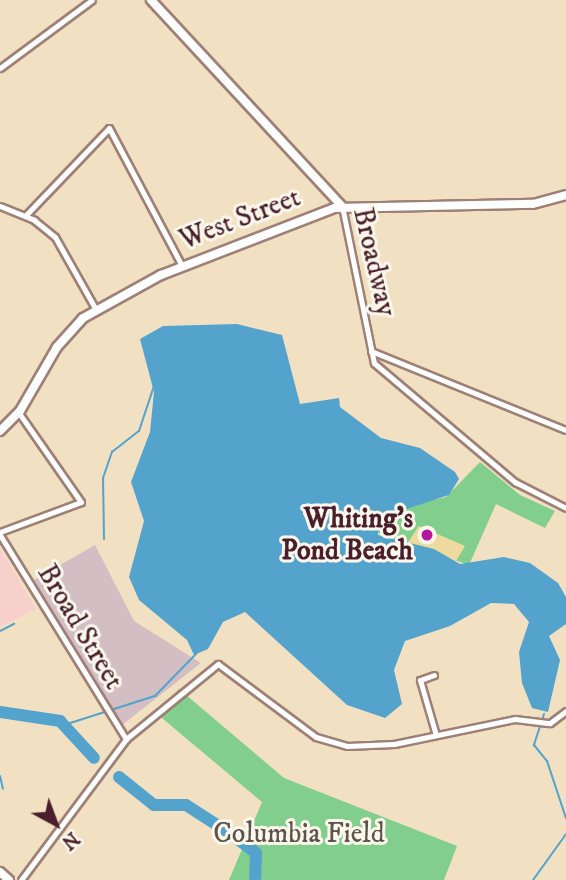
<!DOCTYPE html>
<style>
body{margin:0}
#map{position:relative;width:566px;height:880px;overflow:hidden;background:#f1e1c2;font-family:"IM FELL DW Pica",serif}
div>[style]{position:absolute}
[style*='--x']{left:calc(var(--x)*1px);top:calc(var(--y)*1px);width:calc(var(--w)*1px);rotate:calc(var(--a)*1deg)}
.built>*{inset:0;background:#f7d0cc}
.industrial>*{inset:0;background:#d2bec3}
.green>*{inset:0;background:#82ce8c}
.sand>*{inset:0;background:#eeda9e}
.water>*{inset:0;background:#53a3cd}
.stream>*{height:2px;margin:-1px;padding:0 1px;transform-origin:1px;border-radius:1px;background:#53a3cd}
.river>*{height:12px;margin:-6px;padding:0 6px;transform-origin:6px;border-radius:6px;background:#53a3cd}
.roads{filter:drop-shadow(2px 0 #9e8076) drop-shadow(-2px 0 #9e8076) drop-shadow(0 2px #9e8076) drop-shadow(0 -2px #9e8076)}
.street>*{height:5px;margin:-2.5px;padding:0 2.5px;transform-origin:2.5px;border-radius:2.5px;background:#fff}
.secondary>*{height:8px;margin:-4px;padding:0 4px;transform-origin:4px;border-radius:4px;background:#fff}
.dots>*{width:19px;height:19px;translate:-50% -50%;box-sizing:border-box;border:4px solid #fbf7ec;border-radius:50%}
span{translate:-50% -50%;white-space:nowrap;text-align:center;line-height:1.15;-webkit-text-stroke:6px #fbf7ec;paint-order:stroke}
.street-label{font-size:28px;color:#4a1f2b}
.poi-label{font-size:28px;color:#4a1f2b;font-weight:700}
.right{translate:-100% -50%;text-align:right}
.park-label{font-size:28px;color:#5b5448}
.north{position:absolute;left:21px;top:789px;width:70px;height:70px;-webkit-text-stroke:5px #fbf7ec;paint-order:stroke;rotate:139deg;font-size:19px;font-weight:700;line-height:28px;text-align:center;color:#4a1f2b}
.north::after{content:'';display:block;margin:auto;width:24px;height:32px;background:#4a1f2b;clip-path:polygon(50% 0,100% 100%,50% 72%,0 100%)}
</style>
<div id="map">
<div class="built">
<div style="clip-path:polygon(0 548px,36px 609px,0 627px)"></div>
</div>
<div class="industrial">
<div style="clip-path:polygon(95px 545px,134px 621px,201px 663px,122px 725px,34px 580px)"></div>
</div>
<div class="green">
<div style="clip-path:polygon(480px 462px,520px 495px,555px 511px,545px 528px,496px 504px,469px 565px,376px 532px,376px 521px,395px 509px,446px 497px)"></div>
<div style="clip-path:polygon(179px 689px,284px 778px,457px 846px,444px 880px,229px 880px,262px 802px,156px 713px)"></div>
</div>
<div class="sand">
<div style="clip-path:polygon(419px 526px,465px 546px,455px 563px,429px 548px,406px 545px)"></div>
</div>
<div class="water">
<div style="clip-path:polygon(237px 324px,282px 335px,300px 404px,339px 398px,340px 407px,381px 438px,420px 448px,455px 472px,459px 479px,449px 495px,379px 518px,378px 535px,434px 549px,460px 564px,504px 557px,530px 563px,558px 583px,566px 597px,566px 624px,549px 636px,560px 660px,548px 712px,532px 708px,522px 683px,519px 652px,529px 622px,514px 604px,491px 603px,450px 626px,405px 641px,394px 670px,402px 704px,385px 718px,347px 705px,245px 612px,223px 622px,208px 649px,194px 655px,187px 640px,139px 600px,129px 577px,144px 521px,131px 482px,150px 432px,154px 392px,140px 339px,163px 326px)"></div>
</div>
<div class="stream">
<div style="--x:104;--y:539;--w:61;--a:-90.9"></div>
<div style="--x:103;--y:478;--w:28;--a:-71"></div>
<div style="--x:112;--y:452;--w:34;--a:-38"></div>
<div style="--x:139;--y:431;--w:47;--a:-71.6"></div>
<div style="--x:0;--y:631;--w:16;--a:-27"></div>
<div style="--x:544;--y:714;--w:33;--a:108"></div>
<div style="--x:534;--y:745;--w:21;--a:51"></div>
<div style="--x:547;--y:761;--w:60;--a:71.6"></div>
<div style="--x:64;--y:725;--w:96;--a:-17.7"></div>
<div style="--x:155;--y:696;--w:59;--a:-45.7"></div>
<div style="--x:0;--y:776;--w:13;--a:77"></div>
<div style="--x:533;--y:880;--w:57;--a:-54.3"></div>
</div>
<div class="river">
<div style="--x:0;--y:712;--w:61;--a:8.5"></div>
<div style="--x:60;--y:721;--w:50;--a:47.4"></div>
<div style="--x:119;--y:777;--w:45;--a:38.7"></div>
<div style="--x:154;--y:805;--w:32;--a:0"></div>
<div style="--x:186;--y:805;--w:54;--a:32.8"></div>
<div style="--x:231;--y:834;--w:31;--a:37"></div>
<div style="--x:256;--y:853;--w:27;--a:92"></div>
</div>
<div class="roads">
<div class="street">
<div style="--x:0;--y:68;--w:114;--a:-36.5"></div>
<div style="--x:0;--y:206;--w:37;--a:22"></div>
<div style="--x:34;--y:220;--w:27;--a:39"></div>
<div style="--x:55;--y:237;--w:81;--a:60.6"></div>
<div style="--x:342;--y:206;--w:160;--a:78.5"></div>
<div style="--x:374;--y:363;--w:185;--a:40.2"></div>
<div style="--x:515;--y:482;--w:57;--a:27"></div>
<div style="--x:26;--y:215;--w:120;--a:-46.3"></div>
<div style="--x:109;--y:128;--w:156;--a:62.1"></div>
<div style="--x:371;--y:351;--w:210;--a:22.1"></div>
<div style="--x:0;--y:532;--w:86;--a:-20.3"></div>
<div style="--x:81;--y:502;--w:108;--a:-124.9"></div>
<div style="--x:0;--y:535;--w:240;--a:58.3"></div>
<div style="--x:434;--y:675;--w:15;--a:160"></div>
<div style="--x:420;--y:680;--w:57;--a:73.8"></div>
<div style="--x:21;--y:880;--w:176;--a:-53.3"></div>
<div style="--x:126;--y:739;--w:119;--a:-39.2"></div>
<div style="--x:218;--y:664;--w:122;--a:36.7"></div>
<div style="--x:316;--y:737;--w:32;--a:16"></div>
<div style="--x:347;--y:746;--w:47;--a:-2.4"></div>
<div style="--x:394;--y:744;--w:124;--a:-11.7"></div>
<div style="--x:515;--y:719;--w:35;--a:7"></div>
<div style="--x:550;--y:723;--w:20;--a:-37"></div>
</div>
<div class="secondary">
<div style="--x:151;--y:0;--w:281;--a:47.2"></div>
<div style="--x:0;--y:431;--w:28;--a:-45"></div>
<div style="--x:20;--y:411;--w:74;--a:-60"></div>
<div style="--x:57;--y:347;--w:39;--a:-48"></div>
<div style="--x:83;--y:318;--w:89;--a:-28.9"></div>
<div style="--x:161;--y:275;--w:186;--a:-21.1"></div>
<div style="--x:335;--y:208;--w:198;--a:-1.2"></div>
<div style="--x:533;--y:204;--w:34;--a:-15"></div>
<div style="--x:0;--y:872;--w:12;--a:42"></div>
</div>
</div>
<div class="dots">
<div style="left:427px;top:535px;background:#b5179e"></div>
</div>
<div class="street-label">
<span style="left:240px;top:219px;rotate:-21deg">West Street</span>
<span style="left:374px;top:262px;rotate:77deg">Broadway</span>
<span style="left:80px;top:627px;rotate:59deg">Broad Street</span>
</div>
<div class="poi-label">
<span class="right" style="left:413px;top:535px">Whiting's<br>Pond Beach</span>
</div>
<div class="park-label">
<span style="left:299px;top:834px">Columbia Field</span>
</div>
<div class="north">N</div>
</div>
